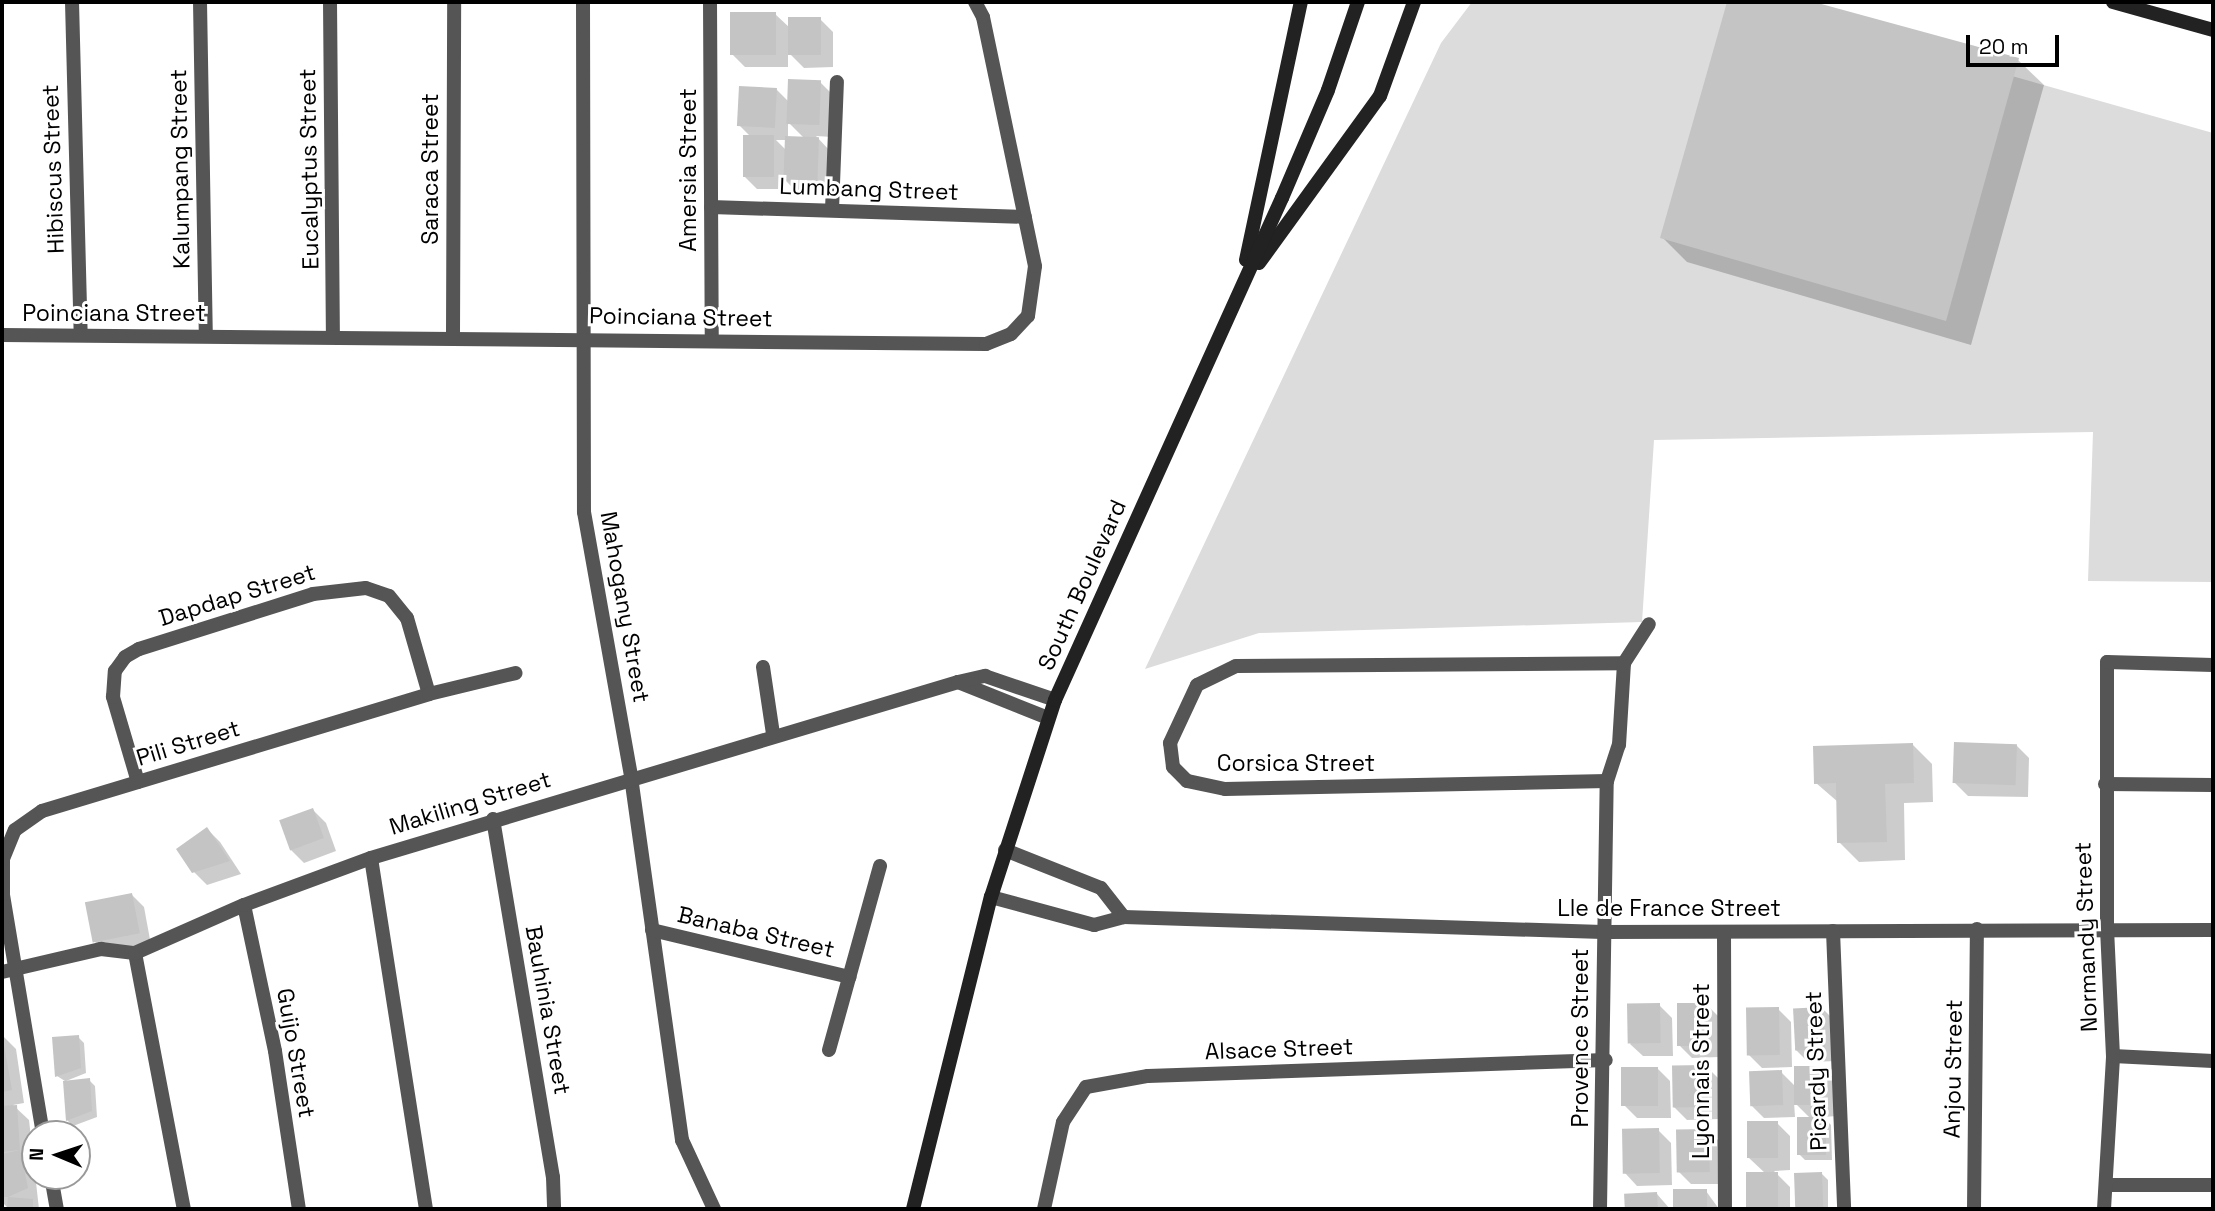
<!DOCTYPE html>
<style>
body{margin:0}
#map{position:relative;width:2215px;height:1211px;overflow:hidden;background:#fff;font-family:"Space Grotesk",sans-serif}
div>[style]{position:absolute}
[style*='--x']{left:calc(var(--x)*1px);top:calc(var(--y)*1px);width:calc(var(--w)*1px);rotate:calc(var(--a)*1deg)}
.green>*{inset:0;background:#dcdcdc}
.shadow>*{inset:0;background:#0003}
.building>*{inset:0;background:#c4c4c4;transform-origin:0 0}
.minor>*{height:14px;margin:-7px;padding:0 7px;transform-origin:7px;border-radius:7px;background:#555}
.secondary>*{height:14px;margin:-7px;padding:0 7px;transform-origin:7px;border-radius:7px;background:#222}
span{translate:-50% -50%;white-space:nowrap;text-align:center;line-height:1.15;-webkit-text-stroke:6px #fff;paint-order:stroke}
.street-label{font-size:23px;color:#000}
.frame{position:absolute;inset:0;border:4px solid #000;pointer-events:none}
.north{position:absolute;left:21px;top:1120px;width:70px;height:70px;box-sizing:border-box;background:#fff;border:2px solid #999;border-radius:50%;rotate:272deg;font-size:19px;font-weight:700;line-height:28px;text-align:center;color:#000}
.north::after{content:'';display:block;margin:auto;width:24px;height:32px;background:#000;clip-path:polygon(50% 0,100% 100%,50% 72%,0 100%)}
.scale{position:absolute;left:1966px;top:35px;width:93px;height:32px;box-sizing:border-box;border:4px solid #000;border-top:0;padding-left:9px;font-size:21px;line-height:24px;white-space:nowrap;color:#000;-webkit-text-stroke:5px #fff;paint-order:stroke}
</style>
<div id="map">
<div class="green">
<div style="clip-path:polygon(1472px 2px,1751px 2px,2213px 133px,2213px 582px,2088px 581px,2093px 432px,1654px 440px,1642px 622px,1259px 633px,1145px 669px,1441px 43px)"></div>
</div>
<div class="shadow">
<div style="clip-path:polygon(1728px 2px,1807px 2px,2018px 60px,2044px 85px,1971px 345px,1687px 262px,1662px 237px)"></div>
<div style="clip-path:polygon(775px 14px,790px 28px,820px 19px,833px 32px,833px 67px,804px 68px,788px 52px,788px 67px,745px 67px,732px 54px)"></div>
<div style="clip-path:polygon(evenodd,820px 82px,833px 95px,832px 137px,816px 136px,831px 152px,831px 194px,798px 193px,785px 180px,785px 189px,757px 189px,744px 176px,751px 137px,739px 125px,776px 89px,789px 102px,820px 82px,788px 122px,804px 138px,788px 138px,788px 122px,820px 82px,776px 140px,786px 140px,786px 150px,776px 140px)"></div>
<div style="clip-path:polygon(1913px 745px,1932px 764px,1933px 802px,1904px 803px,1905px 860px,1859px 862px,1839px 842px,1838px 802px,1816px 783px)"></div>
<div style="clip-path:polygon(2016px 745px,2029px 758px,2028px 797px,1968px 796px,1955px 783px)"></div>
<div style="clip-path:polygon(313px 810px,326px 823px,336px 851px,304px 863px,291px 850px)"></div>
<div style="clip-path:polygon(207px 829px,220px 842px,241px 874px,207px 885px,194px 872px)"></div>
<div style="clip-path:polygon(131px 894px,144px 907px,151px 945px,107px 954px,94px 941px)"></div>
<div style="clip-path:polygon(1706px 1004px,1719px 1017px,1719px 1057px,1692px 1058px,1679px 1045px)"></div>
<div style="clip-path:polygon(1659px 1005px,1672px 1018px,1673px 1056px,1643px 1056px,1630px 1044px)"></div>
<div style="clip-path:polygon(1778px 1009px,1791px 1022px,1792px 1067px,1762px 1068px,1749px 1055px)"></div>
<div style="clip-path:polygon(1823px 1009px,1836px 1022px,1837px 1061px,1808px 1062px,1795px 1049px)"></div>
<div style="clip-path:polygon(3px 1036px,16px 1049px,24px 1103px,13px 1105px,29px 1120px,39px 1209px,9px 1209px,2px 1202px)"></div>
<div style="clip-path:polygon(78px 1037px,84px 1043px,86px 1073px,66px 1081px,89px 1080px,95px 1086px,97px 1117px,73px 1126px,67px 1120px,65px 1081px,57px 1076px,54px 1039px)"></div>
<div style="clip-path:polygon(1707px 1067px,1720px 1080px,1720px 1119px,1687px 1120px,1674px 1107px)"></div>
<div style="clip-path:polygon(1657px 1068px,1670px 1081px,1671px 1118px,1637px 1118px,1624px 1105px)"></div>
<div style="clip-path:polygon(1823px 1068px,1836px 1080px,1837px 1116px,1823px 1117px,1831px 1125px,1832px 1160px,1805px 1160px,1799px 1154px,1811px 1119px,1794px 1102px,1795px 1117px,1764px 1118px,1751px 1105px,1781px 1072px,1796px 1087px)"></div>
<div style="clip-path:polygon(1777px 1123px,1790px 1136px,1790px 1170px,1774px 1171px,1790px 1187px,1790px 1209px,1749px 1209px,1766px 1174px,1749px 1158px)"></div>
<div style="clip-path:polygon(1658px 1130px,1671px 1143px,1672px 1185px,1637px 1186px,1625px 1173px)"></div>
<div style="clip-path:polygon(1709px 1131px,1722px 1144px,1723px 1184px,1691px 1184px,1679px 1172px)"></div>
<div style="clip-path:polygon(1822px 1174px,1828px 1180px,1828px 1209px,1796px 1209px,1796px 1175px)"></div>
<div style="clip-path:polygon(1706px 1191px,1719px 1209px,1675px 1209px,1674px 1192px)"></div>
<div style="clip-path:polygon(1626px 1194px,1657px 1194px,1670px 1209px,1626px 1209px)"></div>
</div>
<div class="building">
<div style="clip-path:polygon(1727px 2px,1814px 2px,2019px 58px,1946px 321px,1660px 238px)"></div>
<div style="left:730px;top:12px;width:46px;height:43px"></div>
<div style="left:821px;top:17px;width:38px;height:33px;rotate:90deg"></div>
<div style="left:788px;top:79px;width:33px;height:45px;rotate:2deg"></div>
<div style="left:739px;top:86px;width:38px;height:40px;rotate:3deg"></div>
<div style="left:743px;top:135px;width:31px;height:42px"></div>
<div style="left:785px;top:136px;width:34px;height:45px;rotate:2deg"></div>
<div style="left:1954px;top:742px;width:63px;height:41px;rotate:2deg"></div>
<div style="clip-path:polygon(1913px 743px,1914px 783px,1885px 784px,1887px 842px,1837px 843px,1836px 783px,1814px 784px,1813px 746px)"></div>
<div style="left:313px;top:808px;width:32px;height:36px;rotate:70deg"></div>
<div style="clip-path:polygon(207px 827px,230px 861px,192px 873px,176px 849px)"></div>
<div style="left:132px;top:893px;width:41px;height:48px;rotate:79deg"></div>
<div style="left:1660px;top:1003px;width:40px;height:33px;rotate:89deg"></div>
<div style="left:1677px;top:1003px;width:30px;height:43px"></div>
<div style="left:1779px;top:1007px;width:48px;height:33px;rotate:89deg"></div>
<div style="left:1823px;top:1007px;width:42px;height:30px;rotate:87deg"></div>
<div style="clip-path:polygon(2px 1034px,12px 1090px,2px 1092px)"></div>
<div style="clip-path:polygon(79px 1035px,81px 1068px,55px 1077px,52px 1037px)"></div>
<div style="left:1707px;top:1065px;width:42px;height:35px;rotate:89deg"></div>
<div style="left:1794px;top:1066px;width:30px;height:39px"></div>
<div style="left:1621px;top:1067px;width:37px;height:39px"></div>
<div style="left:1782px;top:1070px;width:35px;height:33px;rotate:88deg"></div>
<div style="clip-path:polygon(90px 1078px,92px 1111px,66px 1121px,63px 1081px)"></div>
<div style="clip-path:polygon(17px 1105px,20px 1150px,2px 1152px,2px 1106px)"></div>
<div style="left:1797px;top:1117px;width:29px;height:38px"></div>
<div style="left:1778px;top:1121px;width:37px;height:31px;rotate:90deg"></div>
<div style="left:1659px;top:1128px;width:45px;height:37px;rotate:89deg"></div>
<div style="left:1709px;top:1129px;width:43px;height:33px;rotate:89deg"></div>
<div style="clip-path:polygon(20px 1150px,28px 1188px,8px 1197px,33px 1199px,33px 1209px,7px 1209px,8px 1197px,2px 1197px,2px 1154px)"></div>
<div style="left:1778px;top:1172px;width:36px;height:32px;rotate:90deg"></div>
<div style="left:1822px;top:1172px;width:37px;height:28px;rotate:88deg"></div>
<div style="left:1707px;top:1189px;width:20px;height:34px;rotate:90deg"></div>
<div style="left:1657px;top:1192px;width:17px;height:33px;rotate:87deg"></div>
</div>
<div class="minor">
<div style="--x:72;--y:2;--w:333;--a:88.5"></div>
<div style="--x:200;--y:2;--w:333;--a:89"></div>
<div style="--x:330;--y:2;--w:334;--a:89.5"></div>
<div style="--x:583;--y:2;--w:510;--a:89.89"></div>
<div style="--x:584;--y:512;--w:269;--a:79.9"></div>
<div style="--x:631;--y:777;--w:367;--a:82"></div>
<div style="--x:682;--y:1140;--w:76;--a:65.1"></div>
<div style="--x:710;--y:2;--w:337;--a:89.7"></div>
<div style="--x:711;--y:207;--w:314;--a:1.8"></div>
<div style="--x:832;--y:210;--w:128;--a:-87.8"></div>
<div style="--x:2;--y:335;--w:984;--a:0.52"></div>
<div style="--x:986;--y:344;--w:27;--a:-22"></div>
<div style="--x:1011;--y:334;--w:25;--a:-47"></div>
<div style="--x:1028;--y:316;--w:50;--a:-82"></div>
<div style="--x:1035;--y:266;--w:254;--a:-101.8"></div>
<div style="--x:983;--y:17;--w:17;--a:-118"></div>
<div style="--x:453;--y:336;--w:334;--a:-89.8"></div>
<div style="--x:763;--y:667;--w:68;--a:81.5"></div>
<div style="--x:958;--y:682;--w:97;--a:21.8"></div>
<div style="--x:1607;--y:781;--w:382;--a:178.8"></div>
<div style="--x:1225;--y:789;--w:39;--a:-168"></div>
<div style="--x:1187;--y:781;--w:20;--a:-135"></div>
<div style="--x:1173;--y:767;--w:24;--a:-97"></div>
<div style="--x:1170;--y:743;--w:64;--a:-65"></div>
<div style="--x:1197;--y:685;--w:43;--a:-26"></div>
<div style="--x:1236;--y:666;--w:388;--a:-0.4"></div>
<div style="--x:138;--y:782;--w:89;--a:-106.4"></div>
<div style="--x:113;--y:697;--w:26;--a:-86"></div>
<div style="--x:115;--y:671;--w:17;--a:-54"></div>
<div style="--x:125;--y:657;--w:16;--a:-30"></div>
<div style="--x:139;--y:649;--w:182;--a:-17.5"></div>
<div style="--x:313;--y:594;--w:53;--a:-6.5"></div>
<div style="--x:366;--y:588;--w:24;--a:19"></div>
<div style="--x:389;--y:596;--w:28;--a:51"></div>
<div style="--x:407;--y:618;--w:79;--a:73.9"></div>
<div style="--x:2105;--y:784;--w:108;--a:0.5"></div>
<div style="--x:493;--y:819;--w:363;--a:80.5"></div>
<div style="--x:553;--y:1177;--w:32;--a:88"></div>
<div style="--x:1005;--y:850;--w:103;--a:21.6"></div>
<div style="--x:1101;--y:888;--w:37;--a:52"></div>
<div style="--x:371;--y:858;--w:355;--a:81.1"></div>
<div style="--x:991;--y:897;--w:107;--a:15.2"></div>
<div style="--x:1094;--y:925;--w:31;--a:-15"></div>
<div style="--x:1124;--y:917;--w:479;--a:1.8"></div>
<div style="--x:1603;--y:932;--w:610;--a:-0.19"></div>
<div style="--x:244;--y:905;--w:149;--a:78"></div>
<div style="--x:275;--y:1051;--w:160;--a:81.4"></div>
<div style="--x:652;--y:930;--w:203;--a:13.4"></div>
<div style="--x:1833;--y:931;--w:278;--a:87.7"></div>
<div style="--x:1724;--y:932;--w:277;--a:89.8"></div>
<div style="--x:135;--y:953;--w:261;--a:79.2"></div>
<div style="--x:2;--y:972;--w:102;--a:-13.1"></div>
<div style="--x:101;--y:949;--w:34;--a:7"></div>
<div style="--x:135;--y:953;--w:119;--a:-23.8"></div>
<div style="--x:244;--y:905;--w:135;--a:-20.3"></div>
<div style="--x:371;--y:858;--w:613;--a:-16.69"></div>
<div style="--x:958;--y:682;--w:28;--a:-13"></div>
<div style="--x:985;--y:676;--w:74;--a:18.9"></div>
<div style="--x:829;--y:1050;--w:191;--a:-74.5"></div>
<div style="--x:2113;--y:1056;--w:100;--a:2.9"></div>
<div style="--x:43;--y:1134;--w:243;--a:-99.5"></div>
<div style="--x:3;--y:894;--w:35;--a:-90"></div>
<div style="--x:3;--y:859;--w:31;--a:-68"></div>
<div style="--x:15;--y:830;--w:33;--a:-35"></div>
<div style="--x:42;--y:811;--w:404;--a:-16.8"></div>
<div style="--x:429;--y:694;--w:89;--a:-13.6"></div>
<div style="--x:51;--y:1176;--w:34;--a:80"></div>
<div style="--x:2106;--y:1185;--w:107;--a:0"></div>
<div style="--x:1044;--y:1209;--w:89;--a:-77.7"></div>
<div style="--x:1063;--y:1122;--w:42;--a:-56.7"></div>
<div style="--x:1086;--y:1087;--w:63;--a:-10.1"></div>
<div style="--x:1148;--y:1076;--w:458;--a:-2"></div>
<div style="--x:1600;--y:1209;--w:428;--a:-89.1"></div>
<div style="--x:1607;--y:781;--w:38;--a:-72"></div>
<div style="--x:1619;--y:745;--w:82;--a:-86.5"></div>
<div style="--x:1624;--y:663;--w:46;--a:-57.3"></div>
<div style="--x:1974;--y:1209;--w:280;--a:-89.4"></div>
<div style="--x:2104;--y:1209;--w:153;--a:-86.6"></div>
<div style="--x:2113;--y:1056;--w:129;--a:-92.7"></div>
<div style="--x:2107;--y:927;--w:265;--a:-90"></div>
<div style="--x:2107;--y:662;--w:106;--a:1.6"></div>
</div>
<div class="secondary">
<div style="--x:2113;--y:2;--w:104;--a:15.6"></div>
<div style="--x:1246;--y:260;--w:264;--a:-78"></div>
<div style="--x:1259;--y:263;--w:206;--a:-54.1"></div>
<div style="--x:1380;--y:96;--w:100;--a:-70.1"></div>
<div style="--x:913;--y:1209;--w:322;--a:-76"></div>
<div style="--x:991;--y:897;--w:207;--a:-72"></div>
<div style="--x:1055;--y:700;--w:551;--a:-65.67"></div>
<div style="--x:1282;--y:198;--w:117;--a:-66.9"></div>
<div style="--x:1328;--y:90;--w:93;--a:-71.2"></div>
</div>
<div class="street-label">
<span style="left:53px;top:169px;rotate:-92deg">Hibiscus Street</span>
<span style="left:180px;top:169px;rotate:-91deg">Kalumpang Street</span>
<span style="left:309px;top:169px;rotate:-91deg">Eucalyptus Street</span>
<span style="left:430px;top:169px;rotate:-90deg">Saraca Street</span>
<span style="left:688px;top:170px;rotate:-90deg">Amersia Street</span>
<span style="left:869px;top:189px;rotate:2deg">Lumbang Street</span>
<span style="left:114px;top:313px">Poinciana Street</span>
<span style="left:681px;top:317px;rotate:1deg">Poinciana Street</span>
<span style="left:1082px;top:585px;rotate:-66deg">South Boulevard</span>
<span style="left:237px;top:595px;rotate:-17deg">Dapdap Street</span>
<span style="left:625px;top:607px;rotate:80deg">Mahogany Street</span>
<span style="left:188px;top:743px;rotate:-17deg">Pili Street</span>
<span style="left:1296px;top:763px">Corsica Street</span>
<span style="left:470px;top:803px;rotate:-17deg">Makiling Street</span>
<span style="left:1669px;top:908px">Lle de France Street</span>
<span style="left:756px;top:932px;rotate:13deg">Banaba Street</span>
<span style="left:2086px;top:937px;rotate:-92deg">Normandy Street</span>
<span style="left:548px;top:1010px;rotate:80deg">Bauhinia Street</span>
<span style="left:1580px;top:1038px;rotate:-90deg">Provence Street</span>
<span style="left:1279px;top:1049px;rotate:-2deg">Alsace Street</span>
<span style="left:296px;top:1053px;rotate:80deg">Guijo Street</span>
<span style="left:1953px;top:1069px;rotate:-89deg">Anjou Street</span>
<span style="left:1701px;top:1071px;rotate:-90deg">Lyonnais Street</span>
<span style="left:1816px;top:1071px;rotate:-92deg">Picardy Street</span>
</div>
<div class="frame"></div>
<div class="north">N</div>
<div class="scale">20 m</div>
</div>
